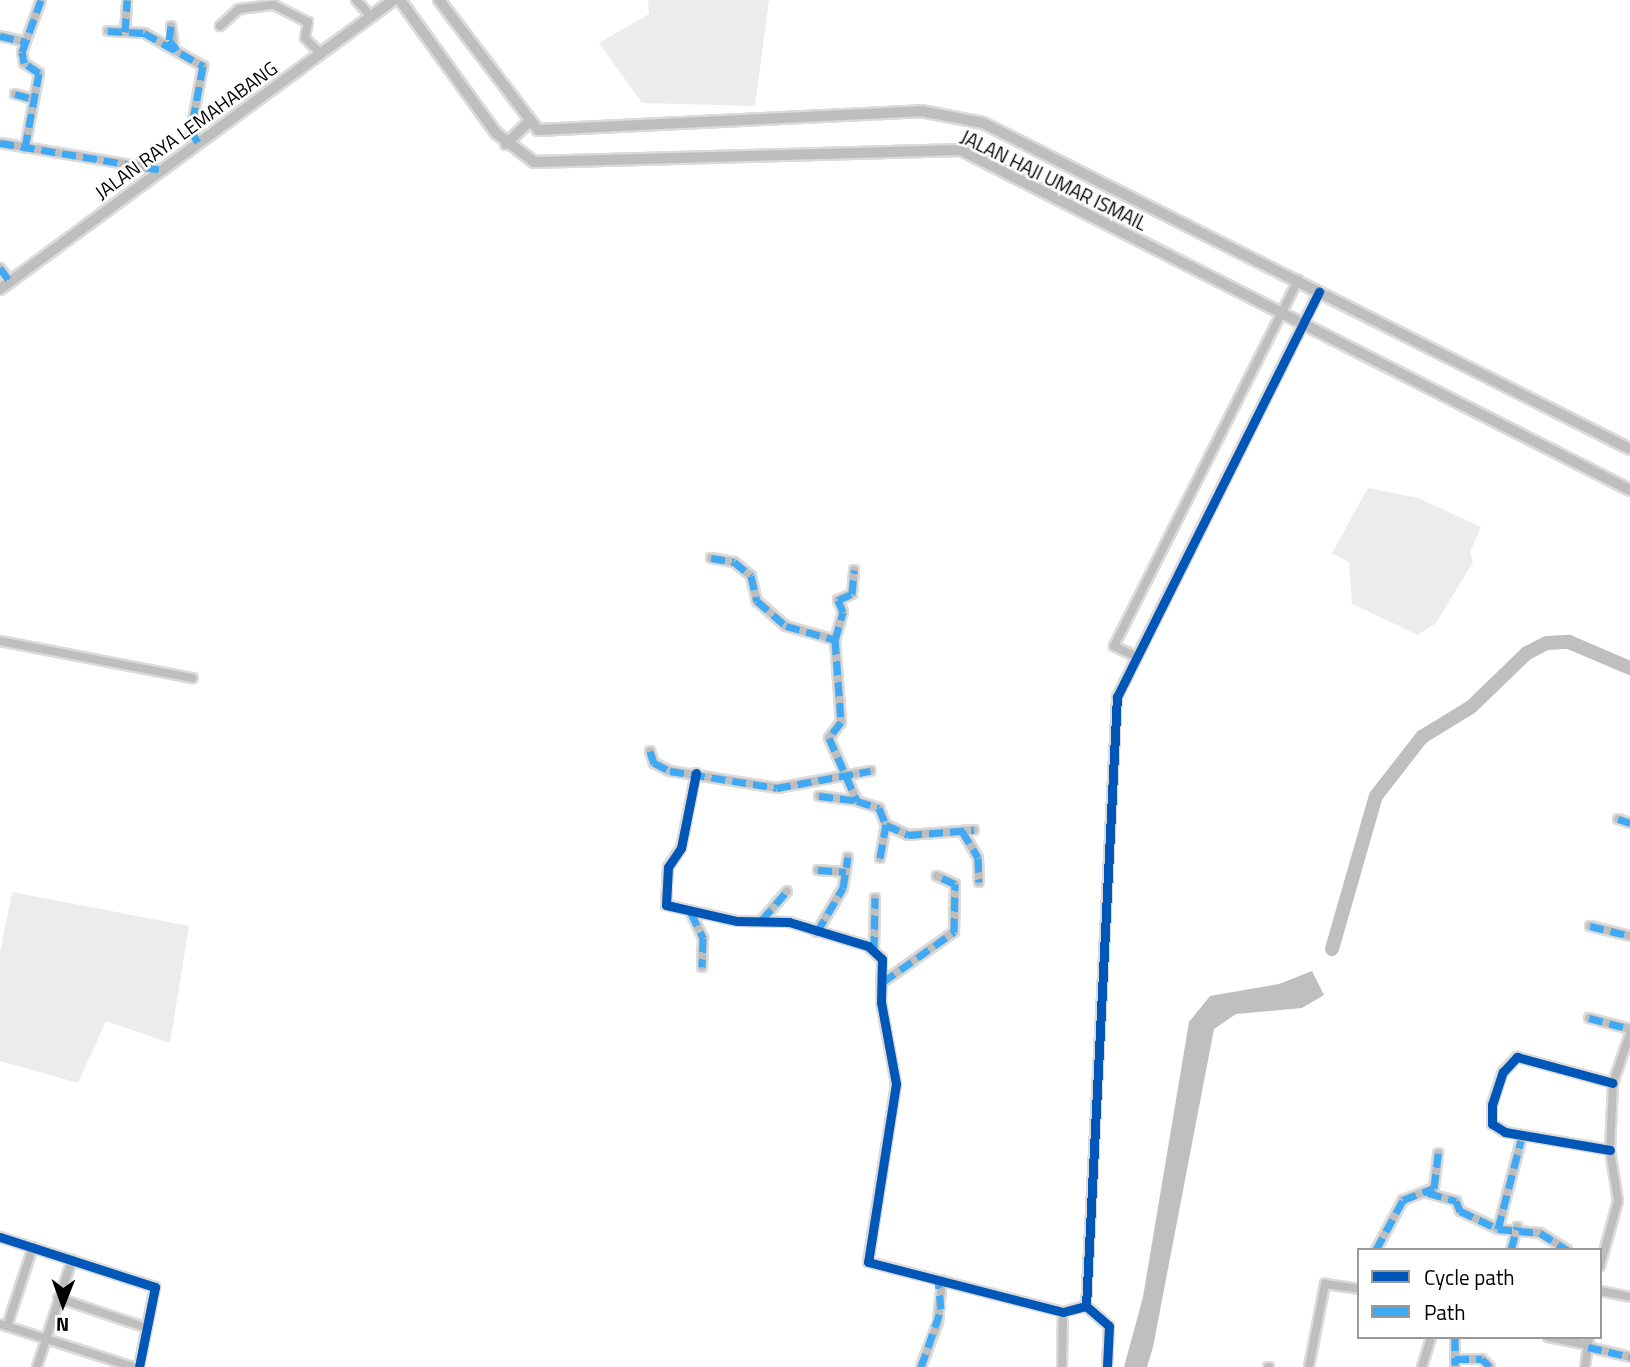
<!DOCTYPE html>
<style>
body{margin:0}
#map{position:relative;width:1630px;height:1367px;overflow:hidden;background:#fff;font-family:"Titillium Web",sans-serif}
div>[style]{position:absolute}
[style*='--x']{left:calc(var(--x)*1px);top:calc(var(--y)*1px);width:calc(var(--w)*1px);rotate:calc(var(--a)*1deg)}
.green>*{inset:0;background:#ececec}
.water>*{inset:0;background:#bfbfbf}
.river>*{height:14px;margin:-7px;padding:0 7px;transform-origin:7px;border-radius:7px;background:#bfbfbf}
.roads{filter:drop-shadow(2px 0 #dbdbdb) drop-shadow(-2px 0 #dbdbdb) drop-shadow(0 2px #dbdbdb) drop-shadow(0 -2px #dbdbdb)}
.minor>*{height:8px;margin:-4px;padding:0 4px;transform-origin:4px;border-radius:4px;background:#bebebe}
.major>*{height:10px;margin:-5px;padding:0 5px;transform-origin:5px;border-radius:5px;background:#bebebe}
.quiet>*{height:7px;margin-top:-3.5px;transform-origin:0;background:repeating-linear-gradient(90deg,#3fa9f5 0 14px,transparent 0 21px)}
.cycleway>*{height:9px;margin:-4.5px;padding:0 4.5px;transform-origin:4.5px;border-radius:4.5px;background:#0057b8}
span{translate:-50% -50%;white-space:nowrap;text-align:center;line-height:1.15;-webkit-text-stroke:5px #fff;paint-order:stroke}
.street-label{font-size:19px;color:#000}
.legend{position:absolute;left:1357px;top:1248px;width:245px;height:91px;box-sizing:border-box;background:#fff;border:2px solid #999;margin:0;padding:9px 12px;list-style:none;font-size:21px;color:#000}
.legend li{display:flex;align-items:center;gap:14px;height:35px}
.legend b{width:35px;border:2px solid #999}
.north{position:absolute;left:28px;top:1269px;width:70px;height:70px;-webkit-text-stroke:5px #fff;paint-order:stroke;rotate:181deg;font-size:19px;font-weight:700;line-height:28px;text-align:center;color:#000}
.north::after{content:'';display:block;margin:auto;width:24px;height:32px;background:#000;clip-path:polygon(50% 0,100% 100%,50% 72%,0 100%)}
</style>
<div id="map">
<div class="green">
<div style="clip-path:polygon(648px 0,769px 0,755px 106px,642px 103px,599px 43px,649px 14px)"></div>
<div style="clip-path:polygon(1368px 488px,1418px 498px,1481px 527px,1470px 552px,1473px 562px,1436px 623px,1418px 635px,1352px 604px,1349px 562px,1332px 553px)"></div>
<div style="clip-path:polygon(12px 892px,189px 926px,170px 1043px,106px 1021px,78px 1083px,0 1061px,0 953px)"></div>
</div>
<div class="water">
<div style="clip-path:polygon(1312px 971px,1324px 995px,1302px 1008px,1236px 1014px,1214px 1029px,1153px 1347px,1147px 1367px,1124px 1367px,1143px 1297px,1189px 1022px,1210px 996px,1279px 984px)"></div>
</div>
<div class="river">
<div style="--x:1332;--y:949;--w:159;--a:-74"></div>
<div style="--x:1376;--y:796;--w:75;--a:-52.1"></div>
<div style="--x:1422;--y:737;--w:57;--a:-31.5"></div>
<div style="--x:1471;--y:707;--w:78;--a:-44"></div>
<div style="--x:1527;--y:653;--w:22;--a:-27"></div>
<div style="--x:1547;--y:643;--w:22;--a:-3"></div>
<div style="--x:1569;--y:642;--w:66;--a:23.1"></div>
</div>
<div class="roads">
<div class="minor">
<div style="--x:356;--y:0;--w:22;--a:47"></div>
<div style="--x:171;--y:26;--w:22;--a:82"></div>
<div style="--x:220;--y:26;--w:25;--a:-42"></div>
<div style="--x:239;--y:9;--w:35;--a:-7"></div>
<div style="--x:274;--y:5;--w:38;--a:27"></div>
<div style="--x:308;--y:22;--w:16;--a:101"></div>
<div style="--x:305;--y:38;--w:21;--a:45"></div>
<div style="--x:108;--y:31;--w:36;--a:3"></div>
<div style="--x:144;--y:33;--w:68;--a:29.2"></div>
<div style="--x:203;--y:66;--w:66;--a:100.5"></div>
<div style="--x:191;--y:131;--w:13;--a:58"></div>
<div style="--x:125;--y:32;--w:32;--a:-86"></div>
<div style="--x:0;--y:36;--w:26;--a:13"></div>
<div style="--x:15;--y:94;--w:19;--a:16"></div>
<div style="--x:0;--y:143;--w:163;--a:9.5"></div>
<div style="--x:25;--y:148;--w:76;--a:-79.4"></div>
<div style="--x:39;--y:73;--w:18;--a:-146"></div>
<div style="--x:24;--y:63;--w:11;--a:-100"></div>
<div style="--x:22;--y:52;--w:55;--a:-69.9"></div>
<div style="--x:0;--y:268;--w:17;--a:54"></div>
<div style="--x:711;--y:558;--w:23;--a:10"></div>
<div style="--x:734;--y:562;--w:22;--a:39"></div>
<div style="--x:751;--y:576;--w:26;--a:77"></div>
<div style="--x:757;--y:601;--w:38;--a:41"></div>
<div style="--x:786;--y:626;--w:51;--a:15.9"></div>
<div style="--x:835;--y:640;--w:82;--a:85.8"></div>
<div style="--x:841;--y:722;--w:20;--a:127"></div>
<div style="--x:829;--y:738;--w:69;--a:66"></div>
<div style="--x:857;--y:801;--w:23;--a:18"></div>
<div style="--x:879;--y:808;--w:18;--a:68"></div>
<div style="--x:886;--y:825;--w:24;--a:24"></div>
<div style="--x:908;--y:835;--w:66;--a:-4.3"></div>
<div style="--x:835;--y:640;--w:29;--a:-74"></div>
<div style="--x:843;--y:612;--w:13;--a:-113"></div>
<div style="--x:838;--y:600;--w:15;--a:-23"></div>
<div style="--x:852;--y:594;--w:24;--a:-85"></div>
<div style="--x:0;--y:641;--w:196;--a:10.9"></div>
<div style="--x:1133;--y:655;--w:21;--a:-155"></div>
<div style="--x:1114;--y:646;--w:410;--a:-63.3"></div>
<div style="--x:650;--y:751;--w:13;--a:72"></div>
<div style="--x:654;--y:763;--w:18;--a:27"></div>
<div style="--x:670;--y:771;--w:108;--a:9"></div>
<div style="--x:777;--y:788;--w:95;--a:-10.4"></div>
<div style="--x:696;--y:773;--w:76;--a:101.3"></div>
<div style="--x:681;--y:848;--w:23;--a:124"></div>
<div style="--x:668;--y:867;--w:38;--a:93"></div>
<div style="--x:666;--y:905;--w:73;--a:12.7"></div>
<div style="--x:737;--y:921;--w:52;--a:1.1"></div>
<div style="--x:789;--y:922;--w:83;--a:16.9"></div>
<div style="--x:868;--y:946;--w:19;--a:43"></div>
<div style="--x:882;--y:959;--w:43;--a:91.3"></div>
<div style="--x:881;--y:1002;--w:83;--a:79.6"></div>
<div style="--x:896;--y:1084;--w:180;--a:98.9"></div>
<div style="--x:868;--y:1262;--w:201;--a:14.4"></div>
<div style="--x:1063;--y:1312;--w:24;--a:-15"></div>
<div style="--x:1086;--y:1306;--w:30;--a:41"></div>
<div style="--x:1109;--y:1326;--w:41;--a:92.8"></div>
<div style="--x:819;--y:796;--w:38;--a:7"></div>
<div style="--x:1618;--y:819;--w:13;--a:18"></div>
<div style="--x:962;--y:831;--w:31;--a:59"></div>
<div style="--x:978;--y:858;--w:24;--a:88"></div>
<div style="--x:880;--y:858;--w:34;--a:-80"></div>
<div style="--x:818;--y:870;--w:28;--a:4"></div>
<div style="--x:691;--y:913;--w:28;--a:64"></div>
<div style="--x:703;--y:938;--w:29;--a:92"></div>
<div style="--x:762;--y:920;--w:38;--a:-49"></div>
<div style="--x:1590;--y:926;--w:41;--a:14"></div>
<div style="--x:817;--y:932;--w:51;--a:-59.4"></div>
<div style="--x:843;--y:888;--w:31;--a:-81"></div>
<div style="--x:874;--y:950;--w:52;--a:-88.9"></div>
<div style="--x:883;--y:982;--w:87;--a:-35.2"></div>
<div style="--x:954;--y:932;--w:48;--a:-88.8"></div>
<div style="--x:955;--y:884;--w:20;--a:-156"></div>
<div style="--x:1589;--y:1018;--w:42;--a:15"></div>
<div style="--x:1610;--y:1150;--w:107;--a:-170.3"></div>
<div style="--x:1505;--y:1132;--w:15;--a:-148"></div>
<div style="--x:1492;--y:1124;--w:19;--a:-90"></div>
<div style="--x:1492;--y:1105;--w:35;--a:-72"></div>
<div style="--x:1503;--y:1072;--w:21;--a:-47"></div>
<div style="--x:1517;--y:1057;--w:99;--a:15.2"></div>
<div style="--x:1428;--y:1193;--w:29;--a:16"></div>
<div style="--x:1456;--y:1201;--w:11;--a:68"></div>
<div style="--x:1460;--y:1211;--w:42;--a:25.3"></div>
<div style="--x:1498;--y:1229;--w:42;--a:5.4"></div>
<div style="--x:1540;--y:1233;--w:32;--a:32"></div>
<div style="--x:1498;--y:1229;--w:91;--a:-75.4"></div>
<div style="--x:0;--y:1237;--w:163;--a:17.9"></div>
<div style="--x:155;--y:1287;--w:82;--a:101.3"></div>
<div style="--x:1376;--y:1250;--w:57;--a:-61.6"></div>
<div style="--x:1403;--y:1200;--w:33;--a:-21"></div>
<div style="--x:1434;--y:1188;--w:35;--a:-83"></div>
<div style="--x:1511;--y:1250;--w:24;--a:-75"></div>
<div style="--x:1600;--y:1266;--w:67;--a:-74.5"></div>
<div style="--x:1618;--y:1201;--w:52;--a:-98.9"></div>
<div style="--x:1610;--y:1150;--w:67;--a:-87.4"></div>
<div style="--x:1613;--y:1083;--w:52;--a:-70.9"></div>
<div style="--x:1600;--y:1291;--w:31;--a:11"></div>
<div style="--x:58;--y:1298;--w:94;--a:18.6"></div>
<div style="--x:1086;--y:1306;--w:610;--a:-87.09"></div>
<div style="--x:1117;--y:697;--w:453;--a:-63.5"></div>
<div style="--x:0;--y:1324;--w:140;--a:17.9"></div>
<div style="--x:7;--y:1326;--w:83;--a:-71.8"></div>
<div style="--x:1455;--y:1337;--w:30;--a:90"></div>
<div style="--x:1548;--y:1337;--w:41;--a:11.3"></div>
<div style="--x:1588;--y:1347;--w:43;--a:13.4"></div>
<div style="--x:1455;--y:1359;--w:27;--a:0"></div>
<div style="--x:1482;--y:1359;--w:11;--a:45"></div>
<div style="--x:37;--y:1367;--w:113;--a:-71.9"></div>
<div style="--x:921;--y:1367;--w:48;--a:-69.3"></div>
<div style="--x:938;--y:1322;--w:42;--a:-84.6"></div>
<div style="--x:1062;--y:1367;--w:55;--a:-89"></div>
<div style="--x:1268;--y:1367;--w:1;--a:0"></div>
<div style="--x:1309;--y:1367;--w:85;--a:-79.1"></div>
<div style="--x:1325;--y:1284;--w:34;--a:8"></div>
<div style="--x:1422;--y:1367;--w:31;--a:-73"></div>
<div style="--x:1585;--y:1367;--w:30;--a:-82"></div>
</div>
<div class="major">
<div style="--x:400;--y:0;--w:164;--a:54.2"></div>
<div style="--x:496;--y:133;--w:48;--a:37.3"></div>
<div style="--x:534;--y:162;--w:427;--a:-1.6"></div>
<div style="--x:961;--y:150;--w:750;--a:26.94"></div>
<div style="--x:439;--y:0;--w:163;--a:52.7"></div>
<div style="--x:538;--y:130;--w:383;--a:-2.8"></div>
<div style="--x:921;--y:111;--w:63;--a:11"></div>
<div style="--x:983;--y:123;--w:724;--a:26.74"></div>
<div style="--x:506;--y:144;--w:32;--a:-44"></div>
<div style="--x:0;--y:289;--w:488;--a:-36.3"></div>
</div>
</div>
<div class="quiet">
<div style="--x:171;--y:26;--w:14;--a:98"></div>
<div style="--x:169;--y:40;--w:13;--a:51"></div>
<div style="--x:108;--y:31;--w:36;--a:3"></div>
<div style="--x:144;--y:33;--w:68;--a:29.2"></div>
<div style="--x:203;--y:66;--w:66;--a:100.5"></div>
<div style="--x:191;--y:131;--w:13;--a:58"></div>
<div style="--x:125;--y:32;--w:32;--a:-86"></div>
<div style="--x:0;--y:36;--w:26;--a:13"></div>
<div style="--x:15;--y:94;--w:19;--a:16"></div>
<div style="--x:0;--y:143;--w:163;--a:9.5"></div>
<div style="--x:25;--y:148;--w:76;--a:-79.4"></div>
<div style="--x:39;--y:73;--w:18;--a:-146"></div>
<div style="--x:24;--y:63;--w:11;--a:-100"></div>
<div style="--x:22;--y:52;--w:55;--a:-69.9"></div>
<div style="--x:0;--y:268;--w:17;--a:54"></div>
<div style="--x:711;--y:558;--w:23;--a:10"></div>
<div style="--x:734;--y:562;--w:22;--a:39"></div>
<div style="--x:751;--y:576;--w:26;--a:77"></div>
<div style="--x:757;--y:601;--w:38;--a:41"></div>
<div style="--x:786;--y:626;--w:51;--a:15.9"></div>
<div style="--x:835;--y:640;--w:82;--a:85.8"></div>
<div style="--x:841;--y:722;--w:20;--a:127"></div>
<div style="--x:829;--y:738;--w:69;--a:66"></div>
<div style="--x:857;--y:801;--w:23;--a:18"></div>
<div style="--x:879;--y:808;--w:18;--a:68"></div>
<div style="--x:886;--y:825;--w:24;--a:24"></div>
<div style="--x:908;--y:835;--w:66;--a:-4.3"></div>
<div style="--x:835;--y:640;--w:29;--a:-74"></div>
<div style="--x:843;--y:612;--w:13;--a:-113"></div>
<div style="--x:838;--y:600;--w:15;--a:-23"></div>
<div style="--x:852;--y:594;--w:24;--a:-85"></div>
<div style="--x:650;--y:751;--w:13;--a:72"></div>
<div style="--x:654;--y:763;--w:18;--a:27"></div>
<div style="--x:670;--y:771;--w:108;--a:9"></div>
<div style="--x:777;--y:788;--w:95;--a:-10.4"></div>
<div style="--x:819;--y:796;--w:38;--a:7"></div>
<div style="--x:1618;--y:819;--w:13;--a:18"></div>
<div style="--x:962;--y:831;--w:31;--a:59"></div>
<div style="--x:978;--y:858;--w:24;--a:88"></div>
<div style="--x:880;--y:858;--w:34;--a:-80"></div>
<div style="--x:818;--y:870;--w:28;--a:4"></div>
<div style="--x:691;--y:913;--w:28;--a:64"></div>
<div style="--x:703;--y:938;--w:29;--a:92"></div>
<div style="--x:762;--y:920;--w:38;--a:-49"></div>
<div style="--x:1590;--y:926;--w:41;--a:14"></div>
<div style="--x:817;--y:932;--w:51;--a:-59.4"></div>
<div style="--x:843;--y:888;--w:31;--a:-81"></div>
<div style="--x:874;--y:950;--w:52;--a:-88.9"></div>
<div style="--x:883;--y:982;--w:87;--a:-35.2"></div>
<div style="--x:954;--y:932;--w:48;--a:-88.8"></div>
<div style="--x:955;--y:884;--w:20;--a:-156"></div>
<div style="--x:1589;--y:1018;--w:42;--a:15"></div>
<div style="--x:1428;--y:1193;--w:29;--a:16"></div>
<div style="--x:1456;--y:1201;--w:11;--a:68"></div>
<div style="--x:1460;--y:1211;--w:42;--a:25.3"></div>
<div style="--x:1498;--y:1229;--w:42;--a:5.4"></div>
<div style="--x:1540;--y:1233;--w:32;--a:32"></div>
<div style="--x:1498;--y:1229;--w:91;--a:-75.4"></div>
<div style="--x:1376;--y:1250;--w:57;--a:-61.6"></div>
<div style="--x:1403;--y:1200;--w:33;--a:-21"></div>
<div style="--x:1434;--y:1188;--w:35;--a:-83"></div>
<div style="--x:1511;--y:1250;--w:24;--a:-75"></div>
<div style="--x:1455;--y:1337;--w:28;--a:90"></div>
<div style="--x:1588;--y:1347;--w:43;--a:13.4"></div>
<div style="--x:1455;--y:1359;--w:27;--a:0"></div>
<div style="--x:1482;--y:1359;--w:11;--a:45"></div>
<div style="--x:921;--y:1367;--w:61;--a:-71"></div>
<div style="--x:941;--y:1309;--w:31;--a:-96"></div>
</div>
<div class="cycleway">
<div style="--x:696;--y:773;--w:76;--a:101.3"></div>
<div style="--x:681;--y:848;--w:23;--a:124"></div>
<div style="--x:668;--y:867;--w:38;--a:93"></div>
<div style="--x:666;--y:905;--w:73;--a:12.7"></div>
<div style="--x:737;--y:921;--w:52;--a:1.1"></div>
<div style="--x:789;--y:922;--w:83;--a:16.9"></div>
<div style="--x:868;--y:946;--w:19;--a:43"></div>
<div style="--x:882;--y:959;--w:43;--a:91.3"></div>
<div style="--x:881;--y:1002;--w:83;--a:79.6"></div>
<div style="--x:896;--y:1084;--w:180;--a:98.9"></div>
<div style="--x:868;--y:1262;--w:201;--a:14.4"></div>
<div style="--x:1063;--y:1312;--w:24;--a:-15"></div>
<div style="--x:1086;--y:1306;--w:30;--a:41"></div>
<div style="--x:1109;--y:1326;--w:41;--a:92.8"></div>
<div style="--x:1610;--y:1150;--w:107;--a:-170.3"></div>
<div style="--x:1505;--y:1132;--w:15;--a:-148"></div>
<div style="--x:1492;--y:1124;--w:19;--a:-90"></div>
<div style="--x:1492;--y:1105;--w:35;--a:-72"></div>
<div style="--x:1503;--y:1072;--w:21;--a:-47"></div>
<div style="--x:1517;--y:1057;--w:99;--a:15.2"></div>
<div style="--x:0;--y:1237;--w:163;--a:17.9"></div>
<div style="--x:155;--y:1287;--w:82;--a:101.3"></div>
<div style="--x:1086;--y:1306;--w:610;--a:-87.09"></div>
<div style="--x:1117;--y:697;--w:453;--a:-63.5"></div>
</div>
<div class="street-label">
<span style="left:186px;top:130px;rotate:-36deg">JALAN RAYA LEMAHABANG</span>
<span style="left:1054px;top:180px;rotate:26deg">JALAN HAJI UMAR ISMAIL</span>
</div>
<ul class="legend">
<li><b style="height:9px;background:#0057b8"></b>Cycle path</li>
<li><b style="height:9px;background:#3fa9f5"></b>Path</li>
</ul>
<div class="north">N</div>
</div>
